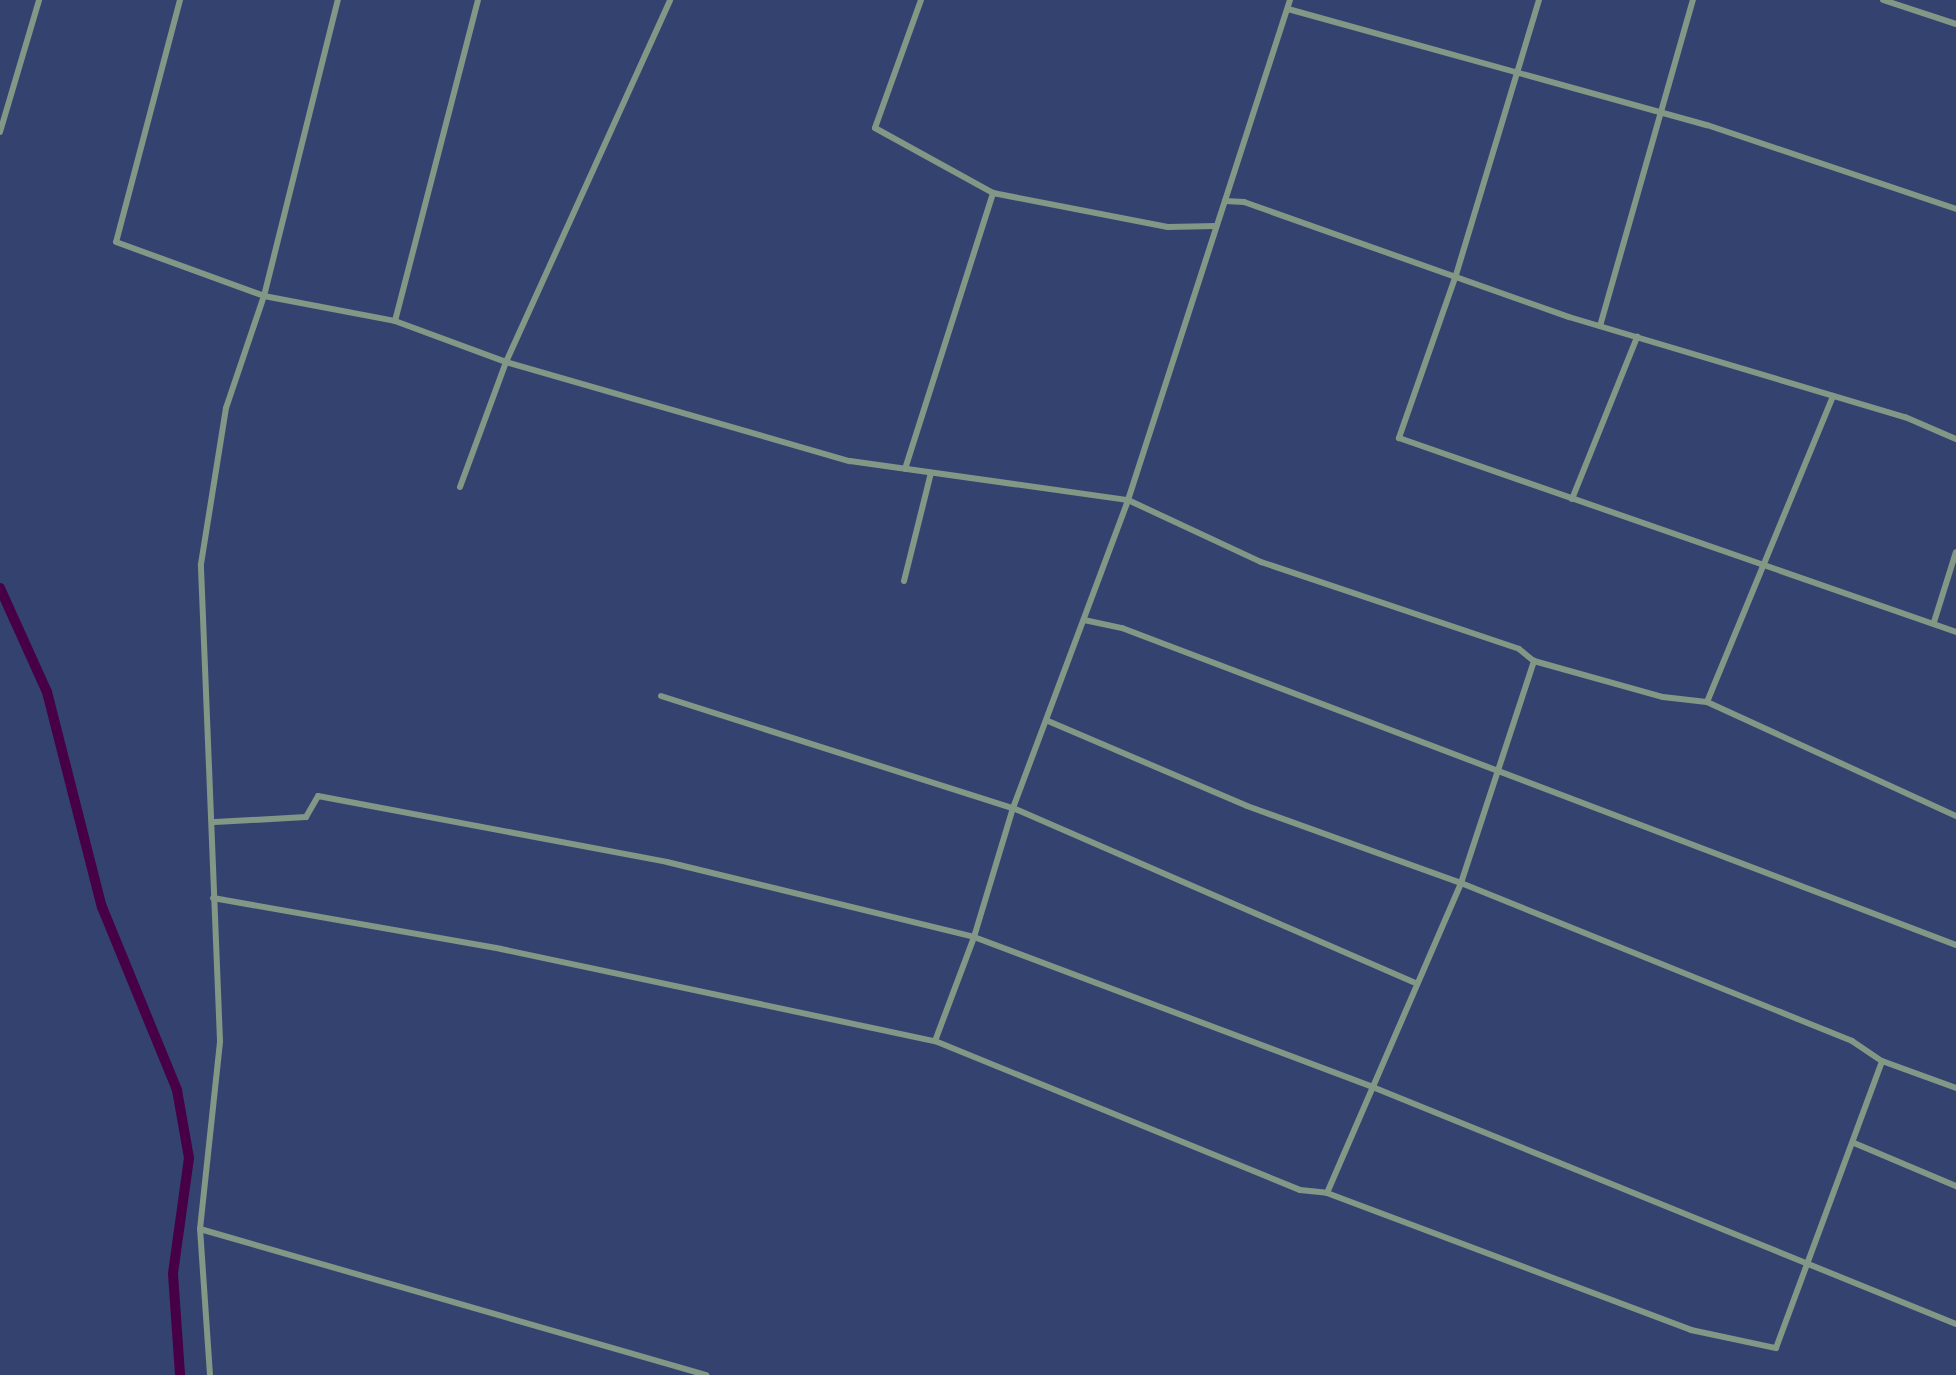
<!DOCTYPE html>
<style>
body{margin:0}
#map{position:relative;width:1956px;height:1375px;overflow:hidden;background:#34426f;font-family:Figtree,sans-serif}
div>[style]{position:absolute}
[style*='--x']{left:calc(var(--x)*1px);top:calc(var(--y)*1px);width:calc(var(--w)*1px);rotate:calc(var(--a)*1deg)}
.stream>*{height:10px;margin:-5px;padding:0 5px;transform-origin:5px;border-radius:5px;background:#470046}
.street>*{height:6px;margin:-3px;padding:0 3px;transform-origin:3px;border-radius:3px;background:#829785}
span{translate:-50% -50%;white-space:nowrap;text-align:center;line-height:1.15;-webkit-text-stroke:4.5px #232a3f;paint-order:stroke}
</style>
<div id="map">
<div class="stream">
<div style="--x:0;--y:588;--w:114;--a:65.7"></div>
<div style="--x:47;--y:692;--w:222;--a:75.7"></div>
<div style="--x:102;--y:907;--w:198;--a:67.7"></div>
<div style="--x:177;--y:1090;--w:69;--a:80"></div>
<div style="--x:189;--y:1158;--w:117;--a:97.9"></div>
<div style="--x:173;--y:1274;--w:101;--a:86"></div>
</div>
<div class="street">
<div style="--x:180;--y:0;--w:250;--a:104.8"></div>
<div style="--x:116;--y:242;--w:158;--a:20"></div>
<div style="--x:264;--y:296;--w:133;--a:10.8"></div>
<div style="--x:395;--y:321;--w:118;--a:20.3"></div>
<div style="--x:506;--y:362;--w:358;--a:16.1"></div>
<div style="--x:850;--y:461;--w:281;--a:8"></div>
<div style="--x:1128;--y:500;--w:147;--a:25"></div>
<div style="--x:1261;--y:562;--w:272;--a:18.6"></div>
<div style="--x:1519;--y:649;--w:19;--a:39"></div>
<div style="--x:1534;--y:661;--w:134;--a:15.6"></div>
<div style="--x:1663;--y:697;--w:44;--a:6.5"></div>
<div style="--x:1707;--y:702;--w:274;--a:24.6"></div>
<div style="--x:921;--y:0;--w:136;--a:109.8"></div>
<div style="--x:875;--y:128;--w:135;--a:28.8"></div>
<div style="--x:1539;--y:0;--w:287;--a:106.8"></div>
<div style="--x:1456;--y:275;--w:173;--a:109.3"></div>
<div style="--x:1399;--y:438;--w:590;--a:19.2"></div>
<div style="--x:1883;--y:0;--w:77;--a:18.2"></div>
<div style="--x:1288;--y:9;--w:435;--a:15.5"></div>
<div style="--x:1707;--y:125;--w:263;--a:18.6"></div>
<div style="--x:0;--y:132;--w:138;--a:-73.5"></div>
<div style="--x:1225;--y:201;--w:19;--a:3"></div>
<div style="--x:1244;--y:202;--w:345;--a:19.5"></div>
<div style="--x:1569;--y:317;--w:351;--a:16.6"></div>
<div style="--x:1905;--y:417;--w:56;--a:23.3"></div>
<div style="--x:395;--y:321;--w:332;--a:-75.5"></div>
<div style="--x:1600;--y:326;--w:339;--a:-74.1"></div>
<div style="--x:905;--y:469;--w:290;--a:-72.3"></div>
<div style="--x:993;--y:193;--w:178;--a:11"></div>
<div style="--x:1168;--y:227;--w:48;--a:-1.2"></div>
<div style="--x:460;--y:487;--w:133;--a:-69.8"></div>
<div style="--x:506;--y:362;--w:397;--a:-65.6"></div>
<div style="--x:1572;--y:499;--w:175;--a:-68.1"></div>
<div style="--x:904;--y:581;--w:111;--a:-76"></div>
<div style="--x:1084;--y:620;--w:39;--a:12"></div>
<div style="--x:1122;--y:628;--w:892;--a:20.81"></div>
<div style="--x:1934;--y:622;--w:73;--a:-72.6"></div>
<div style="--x:661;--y:696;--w:369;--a:17.7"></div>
<div style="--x:1013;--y:808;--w:437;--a:23.5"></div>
<div style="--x:1707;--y:702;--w:331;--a:-67.6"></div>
<div style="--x:1048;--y:721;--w:216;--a:23.1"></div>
<div style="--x:1247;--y:806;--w:227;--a:19.8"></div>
<div style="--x:1461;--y:883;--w:422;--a:22"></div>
<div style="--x:1852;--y:1041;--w:36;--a:34"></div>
<div style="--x:1882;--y:1061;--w:79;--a:20"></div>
<div style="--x:215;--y:822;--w:91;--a:-3.1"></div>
<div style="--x:306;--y:817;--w:24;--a:-60"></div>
<div style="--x:318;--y:796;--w:355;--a:10.7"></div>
<div style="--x:667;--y:862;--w:316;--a:13.7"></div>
<div style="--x:974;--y:937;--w:428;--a:20.6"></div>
<div style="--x:1375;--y:1088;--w:627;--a:22.11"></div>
<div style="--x:213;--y:898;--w:292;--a:10"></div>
<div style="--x:501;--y:949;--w:444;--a:12"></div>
<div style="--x:935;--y:1041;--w:394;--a:22.2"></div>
<div style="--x:1300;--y:1190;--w:27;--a:6"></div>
<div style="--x:1327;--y:1193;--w:389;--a:20.6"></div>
<div style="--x:1691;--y:1330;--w:87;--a:12"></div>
<div style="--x:1776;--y:1348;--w:306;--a:-69.7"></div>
<div style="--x:935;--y:1041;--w:111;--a:-69.4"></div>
<div style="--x:974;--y:937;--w:135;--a:-73.2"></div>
<div style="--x:1013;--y:808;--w:329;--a:-69.5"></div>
<div style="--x:1128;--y:500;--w:526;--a:-72.05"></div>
<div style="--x:1854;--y:1143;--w:111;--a:22.9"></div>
<div style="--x:1327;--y:1193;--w:338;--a:-66.6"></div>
<div style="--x:1461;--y:883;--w:234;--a:-71.8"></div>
<div style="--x:200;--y:1229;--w:527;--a:16.09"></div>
<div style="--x:210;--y:1375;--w:146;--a:-93.9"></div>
<div style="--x:200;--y:1229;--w:189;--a:-83.9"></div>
<div style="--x:220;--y:1041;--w:477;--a:-92.3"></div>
<div style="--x:201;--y:564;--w:158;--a:-80.9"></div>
<div style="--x:226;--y:408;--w:118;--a:-71.3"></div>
<div style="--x:264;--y:296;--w:305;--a:-76"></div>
</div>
</div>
